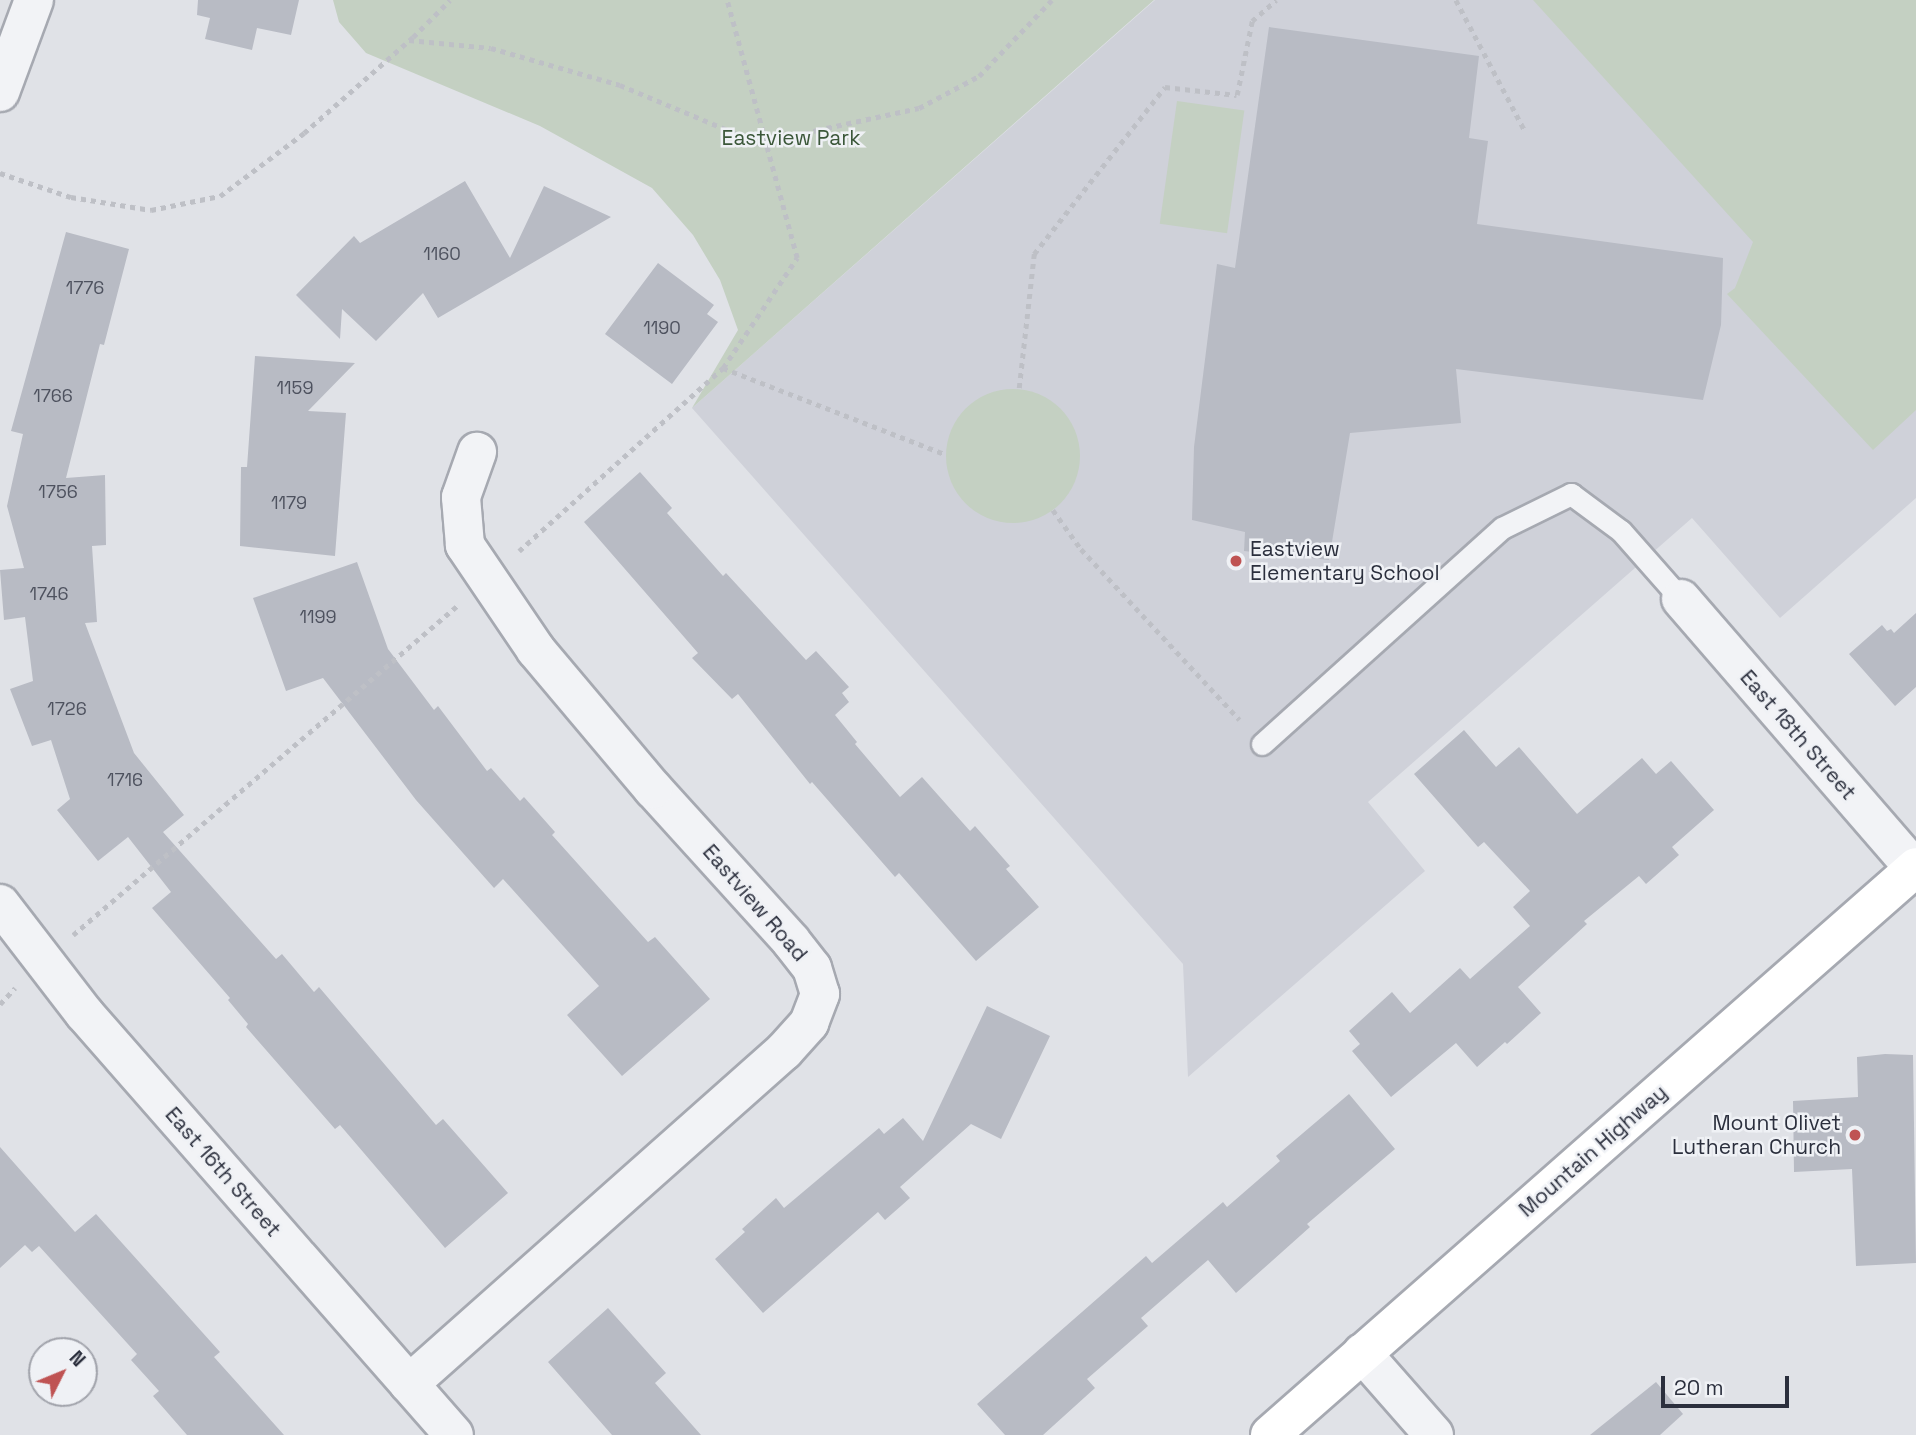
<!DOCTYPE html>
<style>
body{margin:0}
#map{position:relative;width:1916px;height:1435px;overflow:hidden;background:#e0e2e7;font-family:"Space Grotesk",sans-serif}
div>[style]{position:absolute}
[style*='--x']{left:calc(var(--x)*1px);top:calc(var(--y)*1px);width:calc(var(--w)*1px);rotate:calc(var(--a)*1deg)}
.built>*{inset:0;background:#cfd1d9}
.green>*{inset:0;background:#c4d0c2;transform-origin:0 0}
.round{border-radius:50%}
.building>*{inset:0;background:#b8bbc4}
.path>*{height:4.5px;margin-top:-2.25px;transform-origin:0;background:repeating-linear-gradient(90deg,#bec0c6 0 5px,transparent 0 10px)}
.roads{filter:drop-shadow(2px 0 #a6a9b1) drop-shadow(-2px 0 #a6a9b1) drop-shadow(0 2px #a6a9b1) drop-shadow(0 -2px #a6a9b1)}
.service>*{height:21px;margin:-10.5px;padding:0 10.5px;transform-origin:10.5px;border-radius:10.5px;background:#f2f3f6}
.minor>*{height:38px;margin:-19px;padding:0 19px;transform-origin:19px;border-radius:19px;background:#f2f3f6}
.secondary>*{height:38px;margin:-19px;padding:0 19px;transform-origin:19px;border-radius:19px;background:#fff}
.dots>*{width:19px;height:19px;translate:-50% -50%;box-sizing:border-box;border:4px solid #eff1f5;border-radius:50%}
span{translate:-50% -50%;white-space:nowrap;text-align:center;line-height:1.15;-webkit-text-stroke:5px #eff1f5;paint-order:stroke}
.number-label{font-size:18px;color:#4e525f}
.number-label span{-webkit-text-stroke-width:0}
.park-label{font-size:21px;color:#3b5739}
.poi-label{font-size:21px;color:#2b2f3d}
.left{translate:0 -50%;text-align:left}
.right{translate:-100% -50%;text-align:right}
.street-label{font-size:21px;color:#2b2f3d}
.north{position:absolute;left:28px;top:1337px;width:70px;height:70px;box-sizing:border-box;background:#eff1f5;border:2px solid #a1a3ab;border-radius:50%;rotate:47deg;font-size:19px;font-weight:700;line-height:28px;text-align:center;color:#2b2f3d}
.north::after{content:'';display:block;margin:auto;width:24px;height:32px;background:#bf5353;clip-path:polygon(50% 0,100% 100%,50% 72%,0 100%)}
.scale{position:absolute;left:1661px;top:1376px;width:128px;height:32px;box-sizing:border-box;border:4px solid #2b2f3d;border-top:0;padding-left:9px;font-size:21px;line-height:24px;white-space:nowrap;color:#2b2f3d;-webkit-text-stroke:5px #eff1f5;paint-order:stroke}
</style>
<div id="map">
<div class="built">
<div style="clip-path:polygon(1155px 0,1916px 0,1916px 498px,1780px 618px,1692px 518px,1368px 802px,1425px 871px,1188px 1077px,1183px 964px,692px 408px)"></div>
</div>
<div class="green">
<div style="clip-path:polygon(333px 0,1154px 0,692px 408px,738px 330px,720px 280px,693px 235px,652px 188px,540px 126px,366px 53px,339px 22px)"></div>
<div style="clip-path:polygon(1533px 0,1916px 0,1916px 410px,1873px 450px,1727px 294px,1735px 288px,1753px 242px)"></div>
<div style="left:1177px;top:101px;width:68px;height:124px;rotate:8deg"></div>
<div class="round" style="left:946px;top:389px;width:134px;height:134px"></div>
</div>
<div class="building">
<div style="clip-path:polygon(198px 0,299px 0,291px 35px,257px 28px,252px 50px,205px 39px,210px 18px,197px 15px)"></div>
<div style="clip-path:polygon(1269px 27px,1479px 56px,1469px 138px,1488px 141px,1477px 224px,1723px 258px,1721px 325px,1703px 400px,1456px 369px,1461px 423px,1350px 433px,1329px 560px,1244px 551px,1245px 532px,1192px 520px,1194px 447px,1217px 264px,1235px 268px)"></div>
<div style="clip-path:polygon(465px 181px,510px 258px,544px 186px,611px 217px,438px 318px,423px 293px,376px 341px,342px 309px,340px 339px,296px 295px,354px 236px,360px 243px)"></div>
<div style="clip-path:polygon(66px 232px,129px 249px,104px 345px,100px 344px,66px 478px,105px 475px,106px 545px,92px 546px,97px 622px,85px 623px,134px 753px,184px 815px,163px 832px,276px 959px,282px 954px,314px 992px,319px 987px,436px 1125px,443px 1119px,508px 1193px,445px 1248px,340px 1125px,335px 1129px,246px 1027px,248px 1024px,228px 1000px,230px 998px,152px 908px,171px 892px,128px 837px,98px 861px,57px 810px,70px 799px,51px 740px,32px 746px,10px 689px,33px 681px,25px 617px,4px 620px,0 570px,24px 568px,7px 506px,23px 434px,11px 431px)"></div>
<div style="clip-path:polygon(658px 263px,714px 305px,707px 314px,718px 322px,672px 384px,605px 334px)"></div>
<div style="clip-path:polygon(255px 356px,355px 363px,308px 411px,346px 413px,335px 556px,240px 546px,241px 467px,247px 467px)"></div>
<div style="clip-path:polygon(640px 472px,672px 508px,667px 513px,723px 576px,726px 573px,806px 660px,816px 651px,849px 687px,842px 693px,849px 702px,835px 715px,857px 742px,855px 744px,900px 797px,922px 777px,970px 831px,975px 826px,1010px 866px,1006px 869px,1039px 907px,976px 961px,899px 873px,895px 877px,812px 782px,810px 784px,738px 694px,732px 699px,692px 658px,698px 653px,584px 522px)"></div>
<div style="clip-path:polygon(357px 562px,388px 649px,434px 710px,438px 706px,487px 771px,491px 768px,520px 801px,524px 797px,555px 832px,552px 835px,648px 942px,655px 937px,710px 999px,622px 1076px,567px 1015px,599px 986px,503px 879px,494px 888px,416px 800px,323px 678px,286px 691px,253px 598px)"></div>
<div style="clip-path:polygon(1916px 613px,1916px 687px,1895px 706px,1849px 654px,1882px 625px,1887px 631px,1891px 629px,1894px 633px)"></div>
<div style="clip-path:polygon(1464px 730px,1496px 767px,1519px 747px,1577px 814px,1642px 758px,1656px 774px,1671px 761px,1714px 810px,1672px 847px,1679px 855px,1646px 884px,1639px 876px,1584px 921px,1587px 924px,1518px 987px,1541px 1013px,1507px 1044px,1505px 1042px,1477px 1067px,1456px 1043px,1391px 1097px,1352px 1051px,1360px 1044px,1349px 1031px,1392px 992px,1410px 1013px,1460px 968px,1470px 979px,1530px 926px,1513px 907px,1530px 891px,1484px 842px,1478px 847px,1414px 774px)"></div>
<div style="clip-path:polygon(987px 1006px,1050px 1036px,1001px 1139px,971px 1124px,900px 1187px,910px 1198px,885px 1220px,878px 1212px,763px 1313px,715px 1259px,745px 1232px,742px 1229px,776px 1198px,784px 1208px,879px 1128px,884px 1134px,903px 1118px,923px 1141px)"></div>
<div style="clip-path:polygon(1885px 1054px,1913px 1055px,1916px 1263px,1856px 1266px,1852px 1169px,1794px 1172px,1793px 1101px,1858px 1097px,1857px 1057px)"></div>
<div style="clip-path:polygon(1349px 1094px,1395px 1149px,1307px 1224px,1310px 1227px,1236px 1293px,1208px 1260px,1141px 1318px,1148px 1326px,1087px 1379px,1095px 1388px,1043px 1435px,1005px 1435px,977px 1404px,1146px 1256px,1152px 1263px,1223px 1202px,1227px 1207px,1280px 1161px,1276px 1156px)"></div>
<div style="clip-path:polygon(0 1147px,75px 1232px,96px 1214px,220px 1352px,214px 1357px,284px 1435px,187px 1435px,153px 1396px,159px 1391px,131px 1360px,137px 1354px,39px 1246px,32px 1252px,25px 1245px,0 1268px)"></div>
<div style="clip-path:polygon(608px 1308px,666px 1373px,655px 1383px,701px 1435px,612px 1435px,548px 1362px)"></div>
<div style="clip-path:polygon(1656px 1382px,1683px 1414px,1660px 1435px,1590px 1435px)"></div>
</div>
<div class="path">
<div style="--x:1456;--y:0;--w:146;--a:62.2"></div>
<div style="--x:409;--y:40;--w:82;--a:5.6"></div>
<div style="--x:491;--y:48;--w:134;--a:16"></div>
<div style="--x:620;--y:85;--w:158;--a:22.7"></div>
<div style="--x:766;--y:146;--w:53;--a:-17.4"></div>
<div style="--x:817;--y:130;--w:104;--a:-12.2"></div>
<div style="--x:919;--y:108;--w:68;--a:-28.1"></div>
<div style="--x:979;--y:76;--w:105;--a:-46.2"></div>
<div style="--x:0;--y:173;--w:75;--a:18.7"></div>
<div style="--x:71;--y:197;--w:81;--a:9.2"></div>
<div style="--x:151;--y:210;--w:70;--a:-11.5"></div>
<div style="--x:220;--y:196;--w:105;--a:-36.9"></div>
<div style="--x:304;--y:133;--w:145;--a:-41.4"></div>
<div style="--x:413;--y:37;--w:52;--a:-45"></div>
<div style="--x:723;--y:368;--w:238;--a:21.2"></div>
<div style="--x:1019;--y:388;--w:135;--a:-83.6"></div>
<div style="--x:1034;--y:254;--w:212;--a:-51.9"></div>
<div style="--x:1165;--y:87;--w:72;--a:6.3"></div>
<div style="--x:1237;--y:95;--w:76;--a:-78.5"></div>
<div style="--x:1252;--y:21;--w:32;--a:-41"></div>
<div style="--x:1053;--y:510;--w:48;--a:54.3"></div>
<div style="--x:1081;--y:549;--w:233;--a:47.1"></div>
<div style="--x:519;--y:551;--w:274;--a:-41.9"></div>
<div style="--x:723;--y:368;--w:133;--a:-56.1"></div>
<div style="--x:797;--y:258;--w:267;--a:-105.2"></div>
<div style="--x:73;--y:935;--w:506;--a:-40.59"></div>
<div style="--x:0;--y:1004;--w:22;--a:-47"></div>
</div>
<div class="roads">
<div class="service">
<div style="--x:1262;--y:744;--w:323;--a:-42"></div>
<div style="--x:1502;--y:528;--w:77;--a:-26.2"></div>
<div style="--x:1571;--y:494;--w:62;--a:36.5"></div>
<div style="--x:1621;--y:531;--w:91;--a:48.6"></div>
</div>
<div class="minor">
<div style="--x:0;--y:92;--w:98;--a:-69.7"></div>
<div style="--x:1681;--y:599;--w:359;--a:49.1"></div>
<div style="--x:0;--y:904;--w:138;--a:52.4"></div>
<div style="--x:84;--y:1013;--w:561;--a:48.76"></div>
<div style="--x:1362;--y:1353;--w:109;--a:48.7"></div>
<div style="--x:409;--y:1384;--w:502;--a:-41.61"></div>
<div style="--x:784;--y:1051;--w:38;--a:-48"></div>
<div style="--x:809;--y:1023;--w:31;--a:-69"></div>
<div style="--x:820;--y:994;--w:27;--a:-107"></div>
<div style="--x:812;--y:968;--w:34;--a:-128"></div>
<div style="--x:791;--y:941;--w:205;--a:-132.2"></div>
<div style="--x:653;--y:789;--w:182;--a:-130.1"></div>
<div style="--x:536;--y:650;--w:127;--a:-124.1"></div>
<div style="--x:465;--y:545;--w:48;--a:-94.8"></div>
<div style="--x:461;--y:497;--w:48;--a:-70.4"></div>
</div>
<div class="secondary">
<div style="--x:1270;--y:1435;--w:860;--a:-41.32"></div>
</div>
</div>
<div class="dots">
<div style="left:1236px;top:561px;background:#bf5353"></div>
<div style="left:1855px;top:1135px;background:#bf5353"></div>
</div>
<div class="number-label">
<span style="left:442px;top:254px">1160</span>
<span style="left:85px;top:288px">1776</span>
<span style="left:662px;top:328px">1190</span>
<span style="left:295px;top:388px">1159</span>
<span style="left:53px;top:396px">1766</span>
<span style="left:58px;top:492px">1756</span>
<span style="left:289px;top:503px">1179</span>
<span style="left:49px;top:594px">1746</span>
<span style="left:318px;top:617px">1199</span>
<span style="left:67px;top:709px">1726</span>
<span style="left:125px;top:780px">1716</span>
</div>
<div class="park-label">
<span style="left:791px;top:138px">Eastview Park</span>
</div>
<div class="poi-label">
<span class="left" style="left:1250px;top:561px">Eastview<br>Elementary School</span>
<span class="right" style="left:1841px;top:1135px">Mount Olivet<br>Lutheran Church</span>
</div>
<div class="street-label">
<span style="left:1798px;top:735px;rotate:49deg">East 18th Street</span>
<span style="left:755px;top:903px;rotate:49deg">Eastview Road</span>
<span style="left:1593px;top:1151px;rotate:-41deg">Mountain Highway</span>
<span style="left:223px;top:1172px;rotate:49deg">East 16th Street</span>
</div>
<div class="north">N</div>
<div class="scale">20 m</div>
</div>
